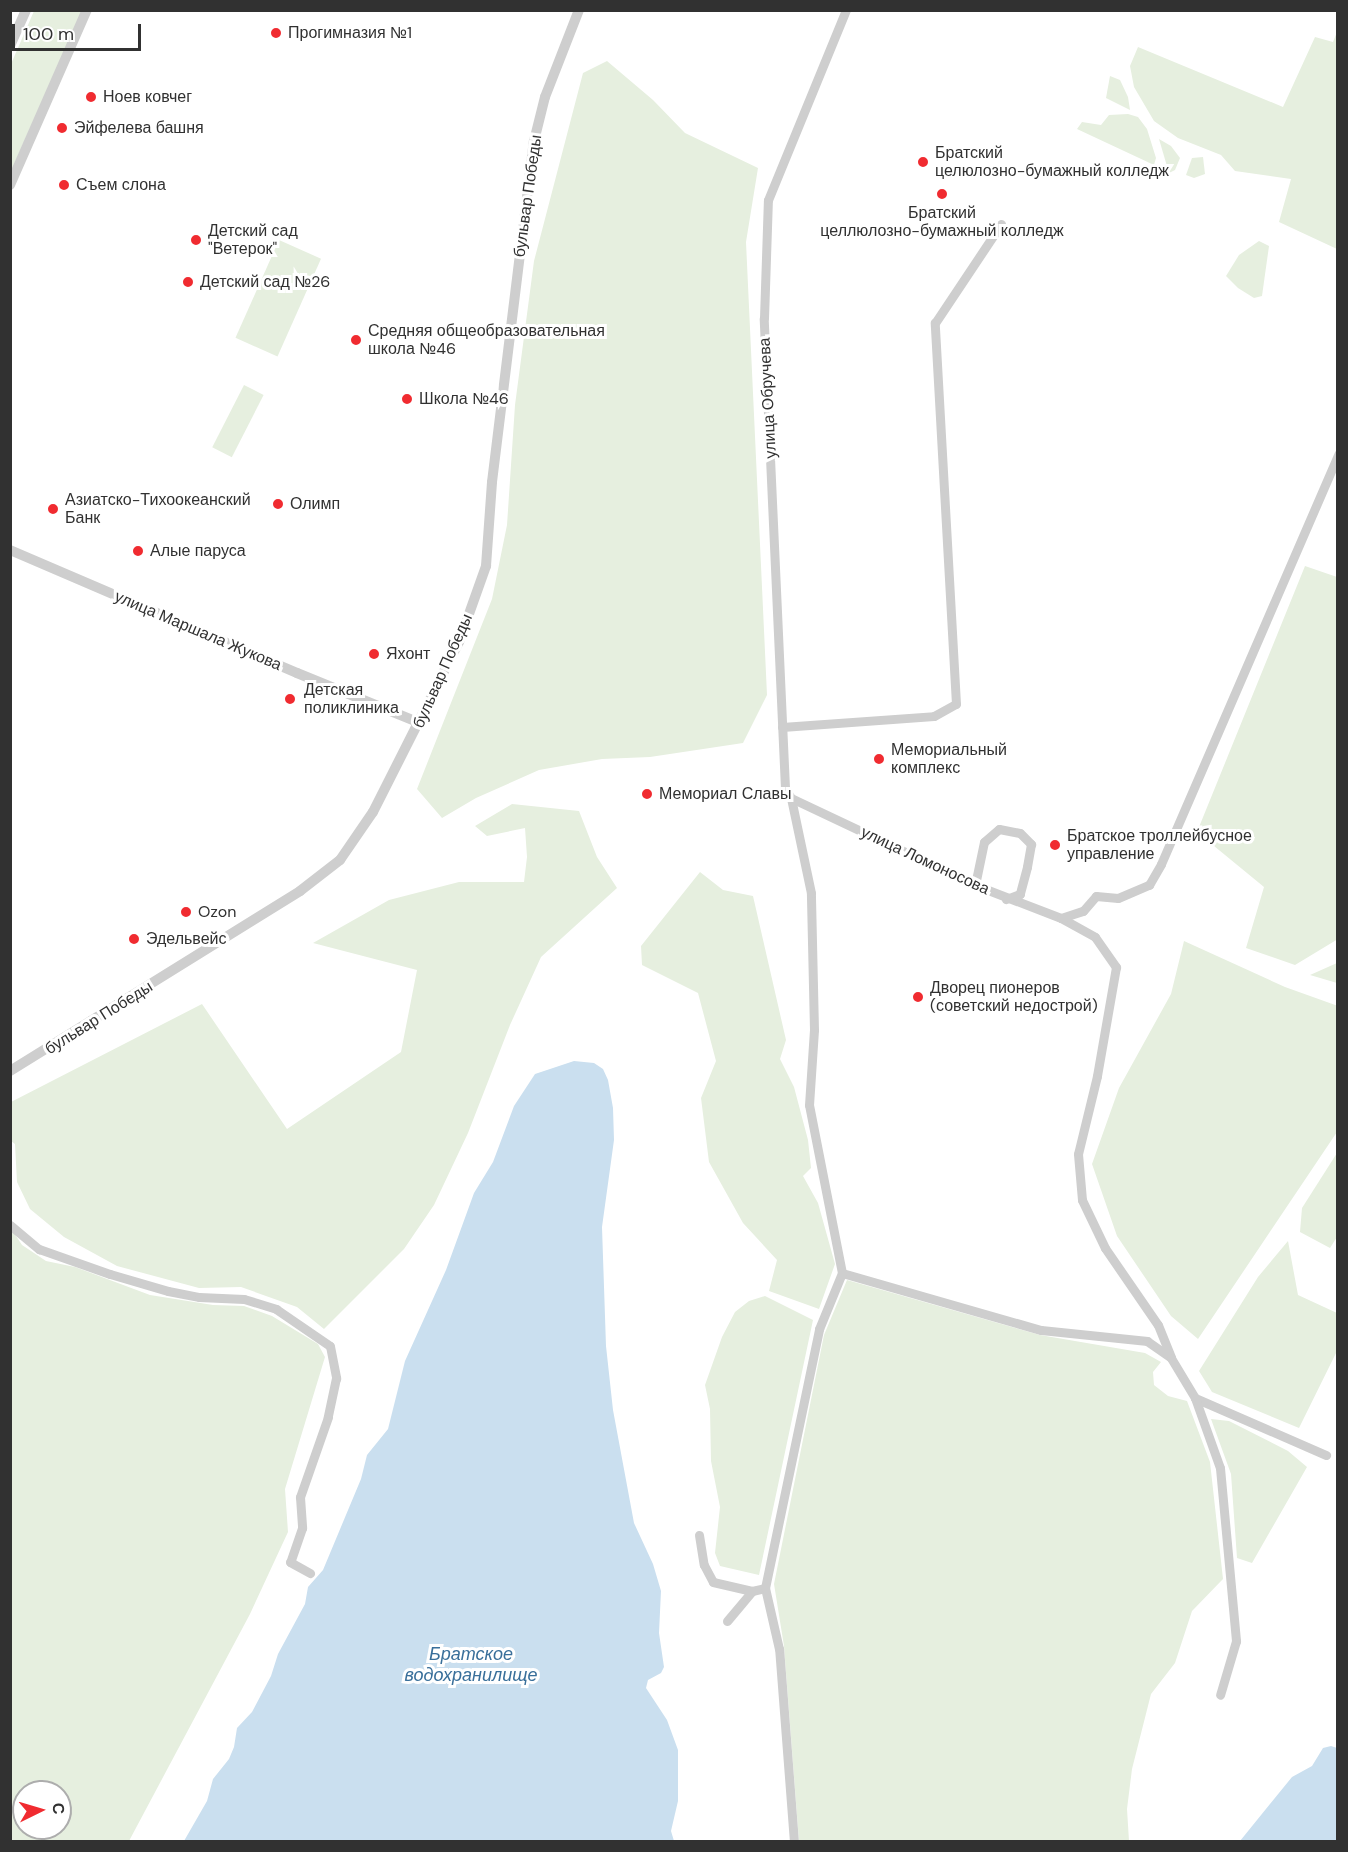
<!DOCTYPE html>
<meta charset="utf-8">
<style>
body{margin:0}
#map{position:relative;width:1348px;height:1852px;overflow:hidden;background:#fff;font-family:"DM Sans",sans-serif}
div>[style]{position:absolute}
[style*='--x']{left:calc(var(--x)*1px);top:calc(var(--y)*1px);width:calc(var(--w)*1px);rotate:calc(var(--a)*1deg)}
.green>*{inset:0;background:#e6efdf;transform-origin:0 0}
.water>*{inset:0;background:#cadfef}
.minor>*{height:9px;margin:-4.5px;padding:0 4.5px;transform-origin:4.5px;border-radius:4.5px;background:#cecece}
.tertiary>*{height:10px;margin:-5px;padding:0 5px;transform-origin:5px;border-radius:5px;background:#cecece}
.dots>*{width:16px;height:16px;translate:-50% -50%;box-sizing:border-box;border:3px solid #fff;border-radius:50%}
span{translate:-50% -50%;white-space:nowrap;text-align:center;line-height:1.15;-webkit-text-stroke:6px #fff;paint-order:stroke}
.poi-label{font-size:16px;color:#313131}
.left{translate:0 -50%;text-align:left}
.street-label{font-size:16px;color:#313131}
.water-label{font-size:18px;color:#396f9a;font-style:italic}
.frame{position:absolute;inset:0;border:12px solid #313131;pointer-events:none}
.north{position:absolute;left:12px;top:1780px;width:60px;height:60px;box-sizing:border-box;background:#fff;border:2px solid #adadad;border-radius:50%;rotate:85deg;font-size:16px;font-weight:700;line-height:24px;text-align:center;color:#313131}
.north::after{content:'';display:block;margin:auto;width:21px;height:27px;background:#f02b30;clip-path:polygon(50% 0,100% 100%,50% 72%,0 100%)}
.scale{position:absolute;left:12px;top:24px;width:129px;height:27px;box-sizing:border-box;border:3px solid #313131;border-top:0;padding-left:8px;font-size:18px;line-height:21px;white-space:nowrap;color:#313131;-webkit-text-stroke:4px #fff;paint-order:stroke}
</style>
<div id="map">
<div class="green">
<div style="clip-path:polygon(34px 11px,82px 11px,11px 171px,11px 64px)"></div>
<div style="clip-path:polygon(1337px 32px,1337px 249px,1279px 222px,1291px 179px,1235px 171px,1221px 155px,1178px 138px,1154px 121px,1134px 87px,1130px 66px,1138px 47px,1283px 107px,1315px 37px,1333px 42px)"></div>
<div style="clip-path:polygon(607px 61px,653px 100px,685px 133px,758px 168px,746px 242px,767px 695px,743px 743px,650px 757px,602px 759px,539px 770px,476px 798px,442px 818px,417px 789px,492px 599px,507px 525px,515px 405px,534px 261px,583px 73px)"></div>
<div style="clip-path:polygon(1110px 76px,1120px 80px,1128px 97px,1130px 110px,1106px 98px)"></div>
<div style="clip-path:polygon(1128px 114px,1138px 117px,1147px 129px,1156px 158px,1154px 165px,1077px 129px,1082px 122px,1101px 125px,1109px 115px)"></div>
<div style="clip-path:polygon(1159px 139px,1171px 146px,1180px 158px,1175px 170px,1169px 173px)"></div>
<div style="clip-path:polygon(1203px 157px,1205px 174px,1194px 178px,1186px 175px,1192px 158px)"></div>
<div style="left:279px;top:240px;width:46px;height:107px;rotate:24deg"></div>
<div style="clip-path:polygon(1259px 241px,1269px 246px,1262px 296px,1254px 298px,1238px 288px,1226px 276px,1239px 255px)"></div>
<div style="left:244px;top:385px;width:22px;height:70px;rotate:27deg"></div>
<div style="clip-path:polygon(1305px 566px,1337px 577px,1338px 939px,1295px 965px,1246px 948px,1264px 887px,1197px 832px)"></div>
<div style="clip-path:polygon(512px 804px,579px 811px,597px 857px,617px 888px,541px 957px,510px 1025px,468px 1133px,434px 1205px,404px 1249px,324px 1329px,297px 1307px,241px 1287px,199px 1288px,117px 1266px,64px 1237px,30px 1209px,17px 1182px,15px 1144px,11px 1141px,11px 1102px,202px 1004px,287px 1129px,401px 1052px,417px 970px,313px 943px,389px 900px,459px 882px,524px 882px,527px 857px,525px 828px,487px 836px,475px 826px)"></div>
<div style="clip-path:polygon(700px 872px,723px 890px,753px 896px,786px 1040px,780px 1059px,794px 1087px,808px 1140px,811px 1168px,803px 1176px,818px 1203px,835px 1264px,819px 1309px,769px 1291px,777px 1260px,743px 1223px,709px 1162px,701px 1098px,716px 1061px,698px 993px,642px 965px,641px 946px)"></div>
<div style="clip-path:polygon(1184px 941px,1285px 987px,1338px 1006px,1337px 1132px,1198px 1339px,1171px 1316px,1117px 1236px,1092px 1164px,1119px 1088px,1171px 994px)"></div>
<div style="clip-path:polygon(1337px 963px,1337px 983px,1310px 975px)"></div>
<div style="clip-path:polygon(1337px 1153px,1337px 1237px,1330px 1248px,1300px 1232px,1302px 1208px)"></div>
<div style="clip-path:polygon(evenodd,10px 1227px,22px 1245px,46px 1261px,75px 1267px,150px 1295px,213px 1305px,244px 1306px,272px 1316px,318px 1344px,325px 1357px,285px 1489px,288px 1532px,250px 1614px,129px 1841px,11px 1841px,10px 1227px,24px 1792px,60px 1792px,60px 1828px,24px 1828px,24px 1792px)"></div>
<div style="clip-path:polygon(1288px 1241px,1298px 1295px,1337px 1313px,1337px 1351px,1299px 1428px,1212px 1392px,1199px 1371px,1258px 1277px)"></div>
<div style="clip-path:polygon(847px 1280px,1040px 1335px,1145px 1353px,1161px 1362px,1153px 1372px,1154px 1385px,1168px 1396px,1187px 1401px,1210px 1462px,1223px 1579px,1192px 1611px,1175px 1663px,1151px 1694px,1132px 1769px,1127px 1809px,1129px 1841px,799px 1841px,784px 1646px,774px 1584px,824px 1335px)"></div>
<div style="clip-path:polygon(765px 1296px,813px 1320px,759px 1575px,720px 1566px,715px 1553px,720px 1507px,711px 1461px,710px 1409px,705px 1385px,722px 1337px,735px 1312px,749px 1301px)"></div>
<div style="clip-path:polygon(1211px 1419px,1229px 1421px,1288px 1451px,1307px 1467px,1252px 1563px,1237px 1558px,1231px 1474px)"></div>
</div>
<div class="water">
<div style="clip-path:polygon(574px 1061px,594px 1063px,603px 1069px,608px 1080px,613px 1108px,614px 1140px,602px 1227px,606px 1346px,613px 1410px,634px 1523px,653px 1564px,661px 1591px,659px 1633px,664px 1667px,661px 1673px,648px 1680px,646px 1688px,667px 1720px,678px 1750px,678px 1801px,671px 1831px,674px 1841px,184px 1841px,207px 1801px,213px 1779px,229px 1759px,234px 1747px,237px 1728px,252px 1712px,271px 1676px,278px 1654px,305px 1604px,308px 1587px,323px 1570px,361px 1479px,367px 1455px,388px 1429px,405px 1361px,446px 1270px,474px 1193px,493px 1162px,514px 1106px,535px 1074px)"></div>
<div style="clip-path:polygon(1331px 1746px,1337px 1748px,1337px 1841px,1240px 1841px,1292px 1777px,1312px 1766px,1323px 1748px)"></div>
</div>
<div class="minor">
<div style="--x:782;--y:727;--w:152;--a:-4.1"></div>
<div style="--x:934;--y:716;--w:25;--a:-29"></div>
<div style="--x:956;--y:704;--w:382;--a:-93.2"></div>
<div style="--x:935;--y:323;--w:119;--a:-56.3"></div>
<div style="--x:791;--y:798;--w:204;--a:25.3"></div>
<div style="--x:975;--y:885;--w:92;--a:21"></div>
<div style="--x:1061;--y:918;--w:39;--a:29"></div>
<div style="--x:1095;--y:937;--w:37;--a:55"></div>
<div style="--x:1116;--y:967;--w:111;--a:99.9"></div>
<div style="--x:1097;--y:1076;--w:80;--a:103.7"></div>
<div style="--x:1078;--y:1154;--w:46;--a:85"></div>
<div style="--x:1082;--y:1200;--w:53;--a:64.4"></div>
<div style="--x:1105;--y:1248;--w:93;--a:55.5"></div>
<div style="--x:1158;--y:1325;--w:35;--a:68"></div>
<div style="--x:975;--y:885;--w:44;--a:-78.2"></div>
<div style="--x:984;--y:842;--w:20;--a:-41"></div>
<div style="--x:999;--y:829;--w:21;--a:11"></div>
<div style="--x:1020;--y:833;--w:16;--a:45"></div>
<div style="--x:1031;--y:844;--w:23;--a:100"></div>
<div style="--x:1027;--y:867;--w:28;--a:105"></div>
<div style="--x:1020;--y:894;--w:15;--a:160"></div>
<div style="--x:1061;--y:918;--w:23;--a:-18"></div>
<div style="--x:1083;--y:911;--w:20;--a:-49"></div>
<div style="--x:1096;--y:896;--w:22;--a:5"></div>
<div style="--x:1118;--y:898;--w:34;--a:-23"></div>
<div style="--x:1149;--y:885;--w:24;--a:-60"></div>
<div style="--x:1161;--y:864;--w:447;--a:-66.6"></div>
<div style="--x:10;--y:1225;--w:38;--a:40"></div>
<div style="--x:39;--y:1249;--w:75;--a:19.4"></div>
<div style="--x:110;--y:1274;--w:60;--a:16.3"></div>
<div style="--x:168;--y:1291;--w:32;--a:11"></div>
<div style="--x:199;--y:1297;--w:45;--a:2.5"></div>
<div style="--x:244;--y:1299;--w:34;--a:17"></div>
<div style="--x:276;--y:1309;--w:65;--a:34.4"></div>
<div style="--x:330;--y:1346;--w:33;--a:79"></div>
<div style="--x:336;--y:1378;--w:40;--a:102"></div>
<div style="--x:328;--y:1417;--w:85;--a:109.3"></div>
<div style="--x:300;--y:1497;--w:31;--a:86"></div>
<div style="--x:302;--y:1528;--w:36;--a:109"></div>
<div style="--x:290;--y:1562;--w:23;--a:29"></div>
<div style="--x:842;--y:1273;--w:207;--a:16"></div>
<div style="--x:1041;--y:1330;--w:107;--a:5.9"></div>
<div style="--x:1147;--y:1341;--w:29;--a:35"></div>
<div style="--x:1171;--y:1358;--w:47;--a:59"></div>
<div style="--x:1195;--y:1398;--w:143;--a:23.5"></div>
<div style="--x:1195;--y:1398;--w:74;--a:70.3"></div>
<div style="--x:1220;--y:1468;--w:174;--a:84.7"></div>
<div style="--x:1236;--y:1641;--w:56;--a:106.5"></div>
<div style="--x:699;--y:1535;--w:30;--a:81"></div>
<div style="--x:704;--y:1565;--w:19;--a:62"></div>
<div style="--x:713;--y:1582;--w:40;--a:13"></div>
<div style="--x:752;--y:1591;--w:13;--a:-13"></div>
<div style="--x:727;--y:1621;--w:39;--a:-50"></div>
<div style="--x:794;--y:1842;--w:194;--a:-94.4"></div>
<div style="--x:779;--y:1649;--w:63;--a:-102.9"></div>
<div style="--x:765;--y:1588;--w:265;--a:-78.2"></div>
<div style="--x:819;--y:1329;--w:61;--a:-67.7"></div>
<div style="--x:842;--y:1273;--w:171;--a:-101.1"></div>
<div style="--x:809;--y:1105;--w:75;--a:-86.2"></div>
<div style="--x:814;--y:1030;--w:137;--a:-91.3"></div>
<div style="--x:811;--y:893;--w:97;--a:-101.9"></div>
<div style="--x:791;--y:798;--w:12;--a:-121"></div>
<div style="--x:785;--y:788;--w:470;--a:-92.6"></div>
<div style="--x:764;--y:318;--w:118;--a:-88.1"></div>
<div style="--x:768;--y:200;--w:205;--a:-67.7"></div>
</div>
<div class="tertiary">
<div style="--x:10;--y:46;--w:39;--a:-66"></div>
<div style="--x:10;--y:185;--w:191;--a:-66.3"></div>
<div style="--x:10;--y:550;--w:312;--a:23.2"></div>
<div style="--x:297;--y:673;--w:133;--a:22.1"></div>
<div style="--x:10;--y:1071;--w:341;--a:-31.8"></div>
<div style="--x:300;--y:891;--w:51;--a:-37.8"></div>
<div style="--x:340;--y:860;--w:58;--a:-55.5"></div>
<div style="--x:373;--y:812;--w:191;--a:-63.2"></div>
<div style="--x:459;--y:642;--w:81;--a:-70.4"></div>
<div style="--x:486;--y:566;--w:84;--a:-85.9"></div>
<div style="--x:492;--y:482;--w:344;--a:-83"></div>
<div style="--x:534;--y:141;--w:45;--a:-76"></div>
<div style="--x:545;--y:97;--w:93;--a:-68.7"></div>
</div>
<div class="dots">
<div style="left:276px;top:33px;background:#f02b30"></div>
<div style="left:91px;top:97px;background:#f02b30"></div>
<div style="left:62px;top:128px;background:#f02b30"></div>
<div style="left:923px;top:162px;background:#f02b30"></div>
<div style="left:64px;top:185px;background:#f02b30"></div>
<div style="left:942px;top:194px;background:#f02b30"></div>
<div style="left:196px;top:240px;background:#f02b30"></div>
<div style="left:188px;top:282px;background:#f02b30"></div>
<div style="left:356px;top:340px;background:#f02b30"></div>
<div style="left:407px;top:399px;background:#f02b30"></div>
<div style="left:278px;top:504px;background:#f02b30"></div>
<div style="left:53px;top:509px;background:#f02b30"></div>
<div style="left:138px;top:551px;background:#f02b30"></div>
<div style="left:374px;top:654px;background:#f02b30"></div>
<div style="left:290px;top:699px;background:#f02b30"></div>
<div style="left:879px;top:759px;background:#f02b30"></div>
<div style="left:647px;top:794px;background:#f02b30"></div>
<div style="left:1055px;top:845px;background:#f02b30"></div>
<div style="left:186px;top:912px;background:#f02b30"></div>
<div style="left:134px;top:939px;background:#f02b30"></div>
<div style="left:918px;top:997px;background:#f02b30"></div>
</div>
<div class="poi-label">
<span class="left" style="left:288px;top:33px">Прогимназия №1</span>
<span class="left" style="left:103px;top:97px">Ноев ковчег</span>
<span class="left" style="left:74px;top:128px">Эйфелева башня</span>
<span class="left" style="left:935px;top:162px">Братский<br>целюлозно-бумажный колледж</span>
<span class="left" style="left:76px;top:185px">Съем слона</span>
<span style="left:942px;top:222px">Братский<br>целлюлозно-бумажный колледж</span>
<span class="left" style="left:208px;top:240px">Детский сад<br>"Ветерок"</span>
<span class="left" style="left:200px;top:282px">Детский сад №26</span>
<span class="left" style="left:368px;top:340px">Средняя общеобразовательная<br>школа №46</span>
<span class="left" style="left:419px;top:399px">Школа №46</span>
<span class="left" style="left:65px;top:509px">Азиатско-Тихоокеанский<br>Банк</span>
<span class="left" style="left:290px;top:504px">Олимп</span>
<span class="left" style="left:150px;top:551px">Алые паруса</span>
<span class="left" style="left:386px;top:654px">Яхонт</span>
<span class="left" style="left:304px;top:699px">Детская<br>поликлиника</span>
<span class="left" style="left:891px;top:759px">Мемориальный<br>комплекс</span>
<span class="left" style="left:659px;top:794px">Мемориал Славы</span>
<span class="left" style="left:1067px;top:845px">Братское троллейбусное<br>управление</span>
<span class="left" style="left:198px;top:912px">Ozon</span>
<span class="left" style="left:146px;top:939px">Эдельвейс</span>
<span class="left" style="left:930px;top:997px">Дворец пионеров<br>(советский недострой)</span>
</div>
<div class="street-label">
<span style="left:528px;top:196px;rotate:-82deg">бульвар Победы</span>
<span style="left:768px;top:398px;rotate:-93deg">улица Обручева</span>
<span style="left:198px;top:631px;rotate:23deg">улица Маршала Жукова</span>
<span style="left:443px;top:671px;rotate:-66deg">бульвар Победы</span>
<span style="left:925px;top:861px;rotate:25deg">улица Ломоносова</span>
<span style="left:99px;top:1018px;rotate:-32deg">бульвар Победы</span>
</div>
<div class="water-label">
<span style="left:471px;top:1665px">Братское<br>водохранилище</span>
</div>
<div class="frame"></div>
<div class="north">С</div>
<div class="scale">100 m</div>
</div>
